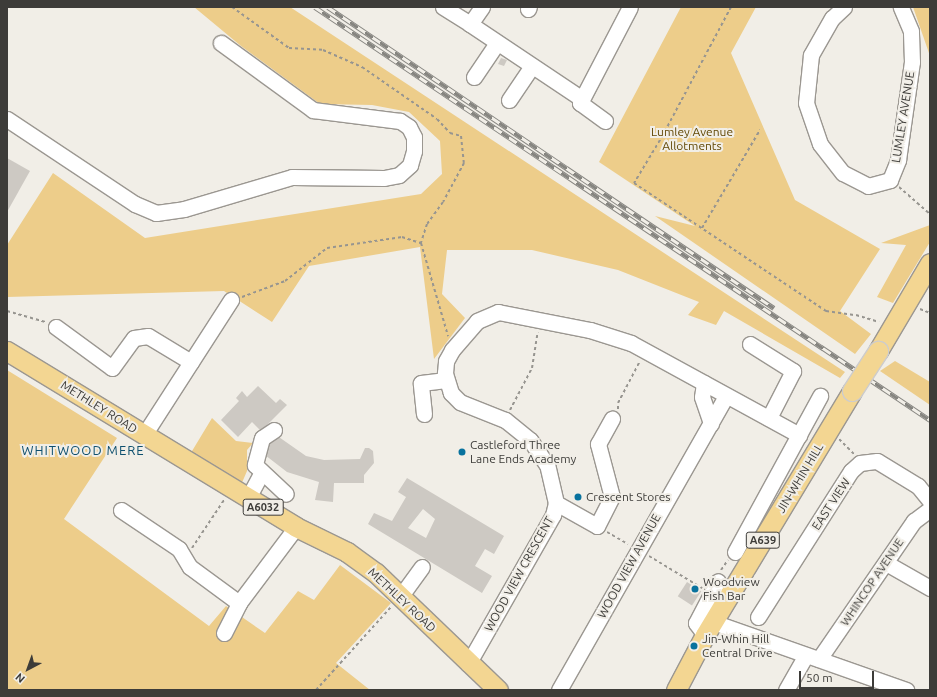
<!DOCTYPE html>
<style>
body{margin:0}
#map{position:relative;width:937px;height:697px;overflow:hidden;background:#f1eee7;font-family:Ubuntu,sans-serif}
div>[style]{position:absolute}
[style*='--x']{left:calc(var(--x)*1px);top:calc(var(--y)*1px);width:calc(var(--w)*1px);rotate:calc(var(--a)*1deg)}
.green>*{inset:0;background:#edcd8a}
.building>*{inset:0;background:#cdc9c3;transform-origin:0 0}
.path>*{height:2px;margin-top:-1px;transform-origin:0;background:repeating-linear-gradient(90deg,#979590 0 3px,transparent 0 6px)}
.roads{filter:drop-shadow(1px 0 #9b9791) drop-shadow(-1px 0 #9b9791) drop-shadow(0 1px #9b9791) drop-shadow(0 -1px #9b9791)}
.minor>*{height:15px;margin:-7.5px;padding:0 7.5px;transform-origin:7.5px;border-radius:7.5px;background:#fff}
.major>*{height:19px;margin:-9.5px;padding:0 9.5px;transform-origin:9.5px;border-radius:9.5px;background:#f3d692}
.rail>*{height:4.5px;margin-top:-2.25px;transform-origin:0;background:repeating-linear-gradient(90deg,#f1eee7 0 9px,#868580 0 18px);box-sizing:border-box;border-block:1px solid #868580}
.bridges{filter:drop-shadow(1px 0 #cdcccc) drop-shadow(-1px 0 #cdcccc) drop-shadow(0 1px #cdcccc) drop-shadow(0 -1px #cdcccc)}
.major-bridge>*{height:19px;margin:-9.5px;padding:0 9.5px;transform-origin:9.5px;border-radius:9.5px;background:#f3d692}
.dots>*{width:11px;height:11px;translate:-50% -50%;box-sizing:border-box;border:2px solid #f1eee7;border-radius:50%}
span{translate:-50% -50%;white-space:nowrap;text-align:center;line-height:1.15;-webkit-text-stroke:4px #f1eee7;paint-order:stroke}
.shield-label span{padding:1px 3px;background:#f1eee7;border:1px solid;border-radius:3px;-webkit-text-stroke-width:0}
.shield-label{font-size:11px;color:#3d3c39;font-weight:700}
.street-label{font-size:12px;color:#3d3c39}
.park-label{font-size:12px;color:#624805}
.poi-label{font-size:12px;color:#3d3c39}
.left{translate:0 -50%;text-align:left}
.neighbourhood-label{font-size:13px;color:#0e506f;letter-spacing:1px}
.frame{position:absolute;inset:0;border:8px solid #3d3c39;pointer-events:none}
.north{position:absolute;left:8px;top:649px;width:40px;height:40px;-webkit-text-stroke:3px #f1eee7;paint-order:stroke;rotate:221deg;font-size:11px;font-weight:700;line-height:16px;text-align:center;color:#3d3c39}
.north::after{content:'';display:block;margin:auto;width:14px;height:18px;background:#3d3c39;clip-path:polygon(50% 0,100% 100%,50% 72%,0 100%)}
.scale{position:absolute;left:799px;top:671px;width:75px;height:18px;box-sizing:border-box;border:2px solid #3d3c39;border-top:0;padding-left:5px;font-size:12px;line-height:14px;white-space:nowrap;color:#3d3c39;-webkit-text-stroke:3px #f1eee7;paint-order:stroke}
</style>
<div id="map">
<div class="green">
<div style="clip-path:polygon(194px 7px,290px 7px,845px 372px,840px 378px,724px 311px,716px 325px,688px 315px,699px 302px,618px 270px,532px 250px,447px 250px,442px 294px,465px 318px,434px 359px,420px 247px,309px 266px,272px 322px,224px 291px,7px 297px,7px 245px,53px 173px,145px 238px,421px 194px,442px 174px,440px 141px,409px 112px,372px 105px,320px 104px,241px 46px)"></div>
<div style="clip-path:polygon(681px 7px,756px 7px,731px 53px,795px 200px,880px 249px,840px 311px,871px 334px,855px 354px,655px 216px,695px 226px,599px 162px)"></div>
<div style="clip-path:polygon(913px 7px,930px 7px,930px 56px)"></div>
<div style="clip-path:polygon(930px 225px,930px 242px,893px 303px,877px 297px,906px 245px,881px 243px)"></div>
<div style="clip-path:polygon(895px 361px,930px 382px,930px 405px,880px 371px)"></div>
<div style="clip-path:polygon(7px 370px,117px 438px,64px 519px,209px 626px,226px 606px,265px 633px,298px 591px,314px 600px,340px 565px,391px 603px,336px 663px,370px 690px,7px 690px)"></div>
<div style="clip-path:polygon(212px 418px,236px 441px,253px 443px,247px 450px,247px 471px,241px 485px,189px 456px)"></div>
</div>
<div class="building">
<div style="clip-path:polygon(501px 58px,507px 60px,504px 66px,498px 64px)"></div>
<div style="clip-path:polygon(7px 158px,30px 171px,7px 212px)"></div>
<div style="clip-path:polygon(258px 386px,276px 403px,280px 399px,287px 405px,261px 431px,252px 422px,238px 437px,221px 420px,239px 401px,236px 398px,242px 391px,247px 397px)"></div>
<div style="clip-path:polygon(276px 435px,306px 456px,324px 460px,360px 459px,365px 448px,369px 448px,373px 451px,374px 463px,364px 475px,364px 483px,334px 483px,333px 502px,315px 500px,319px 482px,287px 472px,265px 455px,263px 445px)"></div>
<div style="clip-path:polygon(evenodd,407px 478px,504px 536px,494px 554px,485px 549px,475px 566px,492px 576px,482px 593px,368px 524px,374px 513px,392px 521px,406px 497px,398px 492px,407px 478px,423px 509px,435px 519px,426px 538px,408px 528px,423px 509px)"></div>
<div style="left:687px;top:582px;width:17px;height:17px;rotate:33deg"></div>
</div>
<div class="path">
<div style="--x:232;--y:7;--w:70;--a:35.7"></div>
<div style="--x:289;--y:48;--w:34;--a:3"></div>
<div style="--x:323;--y:50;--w:43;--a:23.6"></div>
<div style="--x:362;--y:67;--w:91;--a:34.7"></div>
<div style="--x:437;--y:119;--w:19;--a:47"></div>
<div style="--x:450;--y:133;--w:11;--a:15"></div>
<div style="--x:461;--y:136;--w:27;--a:84"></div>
<div style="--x:464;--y:163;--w:44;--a:118.3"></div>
<div style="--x:443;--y:202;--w:27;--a:126"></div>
<div style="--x:427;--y:224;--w:20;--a:108"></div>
<div style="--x:731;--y:7;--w:145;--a:118"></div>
<div style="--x:663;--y:135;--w:56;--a:121.1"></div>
<div style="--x:634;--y:183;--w:231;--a:33.7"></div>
<div style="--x:826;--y:311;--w:30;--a:8"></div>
<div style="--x:856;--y:315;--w:24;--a:17"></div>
<div style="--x:899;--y:187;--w:41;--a:41.1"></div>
<div style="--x:702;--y:228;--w:114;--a:-59.4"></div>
<div style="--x:242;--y:297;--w:46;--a:-20.4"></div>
<div style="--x:285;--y:281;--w:53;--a:-38.2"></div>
<div style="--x:327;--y:248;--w:76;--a:-8.3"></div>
<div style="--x:402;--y:237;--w:20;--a:18"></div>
<div style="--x:421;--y:243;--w:97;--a:73.8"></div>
<div style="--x:920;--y:309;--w:11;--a:22"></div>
<div style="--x:7;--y:311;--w:40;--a:16"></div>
<div style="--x:618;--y:409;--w:6;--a:-90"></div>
<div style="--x:618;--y:403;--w:47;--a:-62.4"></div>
<div style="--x:510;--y:410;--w:47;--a:-62.4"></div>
<div style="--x:532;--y:368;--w:36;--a:-81"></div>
<div style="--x:839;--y:439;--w:21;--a:45"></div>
<div style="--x:607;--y:532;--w:24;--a:30"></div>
<div style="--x:192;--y:548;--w:58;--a:-56.3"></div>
<div style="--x:649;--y:556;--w:62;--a:31.1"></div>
<div style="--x:721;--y:570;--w:12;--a:-55"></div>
<div style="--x:316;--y:690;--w:112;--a:-47.9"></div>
</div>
<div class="roads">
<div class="minor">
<div style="--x:443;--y:7;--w:32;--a:32"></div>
<div style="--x:482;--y:7;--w:21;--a:125"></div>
<div style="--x:470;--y:24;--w:135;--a:33.8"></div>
<div style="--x:844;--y:7;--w:16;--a:137"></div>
<div style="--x:832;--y:18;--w:43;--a:119.6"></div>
<div style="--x:811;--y:55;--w:48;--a:95.9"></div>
<div style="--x:806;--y:103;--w:43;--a:71.1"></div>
<div style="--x:820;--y:144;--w:37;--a:52"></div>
<div style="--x:843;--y:173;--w:28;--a:27"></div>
<div style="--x:868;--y:186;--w:23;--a:-15"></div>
<div style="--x:890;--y:180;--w:22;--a:-68"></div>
<div style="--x:898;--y:160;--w:99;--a:-81.9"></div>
<div style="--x:912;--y:62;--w:31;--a:-92"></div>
<div style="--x:911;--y:31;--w:26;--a:-113"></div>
<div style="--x:528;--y:9;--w:2;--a:-63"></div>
<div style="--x:474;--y:77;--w:41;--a:-55.9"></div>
<div style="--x:509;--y:100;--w:41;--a:-55.9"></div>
<div style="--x:7;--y:119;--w:154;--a:33.6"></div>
<div style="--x:135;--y:204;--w:23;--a:23"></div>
<div style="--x:156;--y:213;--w:28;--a:-8"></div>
<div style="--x:184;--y:209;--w:113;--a:-16.5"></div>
<div style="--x:292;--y:177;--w:92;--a:0.6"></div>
<div style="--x:384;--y:178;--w:15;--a:-11"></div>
<div style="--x:399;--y:175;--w:15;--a:-42"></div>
<div style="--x:410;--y:165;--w:15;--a:-74"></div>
<div style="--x:414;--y:151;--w:14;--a:-90"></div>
<div style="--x:414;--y:137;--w:11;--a:-117"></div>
<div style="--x:409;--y:127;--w:11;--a:-146"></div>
<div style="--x:400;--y:121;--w:88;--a:-172.8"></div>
<div style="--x:313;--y:110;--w:114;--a:-143.9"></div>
<div style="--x:605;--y:121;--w:31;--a:-144"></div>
<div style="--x:580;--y:103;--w:108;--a:-62.5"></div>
<div style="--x:56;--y:327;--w:69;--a:36.2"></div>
<div style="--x:112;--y:368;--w:37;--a:-54"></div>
<div style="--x:134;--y:338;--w:14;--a:-8"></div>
<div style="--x:148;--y:336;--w:50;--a:31.2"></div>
<div style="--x:191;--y:362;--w:87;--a:122.8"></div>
<div style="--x:750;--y:344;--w:51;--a:32.1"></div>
<div style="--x:793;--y:371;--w:53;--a:117.1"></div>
<div style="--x:191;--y:362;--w:74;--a:-57.2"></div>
<div style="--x:704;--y:383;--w:14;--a:98"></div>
<div style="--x:702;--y:397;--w:28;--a:71"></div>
<div style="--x:424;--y:414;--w:31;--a:-96"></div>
<div style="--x:421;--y:383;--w:25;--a:-7"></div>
<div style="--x:274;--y:430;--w:14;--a:146"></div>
<div style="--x:262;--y:438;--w:28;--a:105"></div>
<div style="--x:255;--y:465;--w:42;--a:43.1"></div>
<div style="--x:248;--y:498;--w:27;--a:-62"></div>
<div style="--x:556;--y:503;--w:47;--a:29.3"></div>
<div style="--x:597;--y:526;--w:33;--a:-63"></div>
<div style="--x:612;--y:497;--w:55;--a:-104.8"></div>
<div style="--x:598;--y:444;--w:29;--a:-61"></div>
<div style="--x:121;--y:510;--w:70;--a:33.9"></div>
<div style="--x:179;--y:549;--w:21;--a:59"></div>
<div style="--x:190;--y:567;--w:61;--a:36.3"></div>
<div style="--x:239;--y:603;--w:95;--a:-53.1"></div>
<div style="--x:735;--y:552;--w:178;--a:-61.4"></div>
<div style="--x:886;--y:563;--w:51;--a:29.6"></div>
<div style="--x:400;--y:597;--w:37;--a:-54"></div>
<div style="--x:758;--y:617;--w:173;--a:-57.5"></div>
<div style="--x:851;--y:471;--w:12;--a:-42"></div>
<div style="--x:860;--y:463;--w:17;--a:-7"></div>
<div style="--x:877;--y:461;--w:48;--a:31.4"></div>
<div style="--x:918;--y:486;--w:19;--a:51"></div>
<div style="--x:713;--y:622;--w:205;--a:19.4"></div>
<div style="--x:224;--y:633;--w:34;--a:-63"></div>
<div style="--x:705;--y:635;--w:15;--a:-127"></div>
<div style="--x:696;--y:623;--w:47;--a:-62.4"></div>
<div style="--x:819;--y:659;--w:168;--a:-55.5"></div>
<div style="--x:914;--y:521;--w:20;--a:-37"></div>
<div style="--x:468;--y:664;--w:172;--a:-60.3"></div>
<div style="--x:553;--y:515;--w:12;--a:-76"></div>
<div style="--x:556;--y:503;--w:39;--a:-103"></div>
<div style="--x:547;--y:465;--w:30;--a:-124"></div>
<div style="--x:530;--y:440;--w:32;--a:-141"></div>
<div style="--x:505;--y:420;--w:48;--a:-158.2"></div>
<div style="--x:460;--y:402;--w:13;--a:-135"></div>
<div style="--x:451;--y:393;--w:21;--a:-107"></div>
<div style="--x:445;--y:373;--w:12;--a:-85"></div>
<div style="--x:446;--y:361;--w:13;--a:-61"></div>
<div style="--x:452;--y:350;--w:38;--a:-49"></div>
<div style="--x:477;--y:321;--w:23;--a:-23"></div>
<div style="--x:498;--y:312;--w:94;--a:11.1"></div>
<div style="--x:590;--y:330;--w:43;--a:17.6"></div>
<div style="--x:631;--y:343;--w:192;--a:28.7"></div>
<div style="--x:559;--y:690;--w:338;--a:-60.4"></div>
<div style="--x:786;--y:690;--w:40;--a:-60.3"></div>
</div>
<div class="major">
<div style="--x:7;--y:351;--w:338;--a:31.3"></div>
<div style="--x:296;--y:527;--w:57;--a:26.1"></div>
<div style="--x:347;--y:552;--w:36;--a:36"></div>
<div style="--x:376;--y:573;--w:169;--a:43.8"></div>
<div style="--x:878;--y:351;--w:102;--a:-59.4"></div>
<div style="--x:676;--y:690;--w:62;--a:-62.2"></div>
<div style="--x:705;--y:635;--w:285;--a:-58.9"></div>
</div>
</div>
<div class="rail">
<div style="--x:315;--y:7;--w:741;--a:33.88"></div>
<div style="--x:328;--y:7;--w:538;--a:34.01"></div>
</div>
<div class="bridges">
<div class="major-bridge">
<div style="--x:852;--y:391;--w:48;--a:-57"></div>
</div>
</div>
<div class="dots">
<div style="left:462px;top:452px;background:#08729e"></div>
<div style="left:578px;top:497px;background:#08729e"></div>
<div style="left:695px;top:589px;background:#08729e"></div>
<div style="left:694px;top:646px;background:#08729e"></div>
</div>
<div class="shield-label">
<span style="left:263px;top:507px">A6032</span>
<span style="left:763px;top:540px">A639</span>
</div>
<div class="street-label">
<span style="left:903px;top:117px;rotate:-81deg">LUMLEY AVENUE</span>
<span style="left:99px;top:407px;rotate:32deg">METHLEY ROAD</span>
<span style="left:800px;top:478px;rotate:-59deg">JIN-WHIN HILL</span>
<span style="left:831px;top:504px;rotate:-57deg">EAST VIEW</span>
<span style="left:629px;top:566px;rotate:-61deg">WOOD VIEW AVENUE</span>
<span style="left:519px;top:574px;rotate:-61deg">WOOD VIEW CRESCENT</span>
<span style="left:872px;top:582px;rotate:-56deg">WHINCOP AVENUE</span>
<span style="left:402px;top:600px;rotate:43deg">METHLEY ROAD</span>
</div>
<div class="park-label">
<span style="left:692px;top:139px">Lumley Avenue<br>Allotments</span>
</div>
<div class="poi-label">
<span class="left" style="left:470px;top:452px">Castleford Three<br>Lane Ends Academy</span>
<span class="left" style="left:586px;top:497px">Crescent Stores</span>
<span class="left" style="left:703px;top:589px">Woodview<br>Fish Bar</span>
<span class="left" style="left:702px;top:646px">Jin-Whin Hill<br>Central Drive</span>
</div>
<div class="neighbourhood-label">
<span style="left:83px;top:450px">WHITWOOD MERE</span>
</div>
<div class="frame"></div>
<div class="north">N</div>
<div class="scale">50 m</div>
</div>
